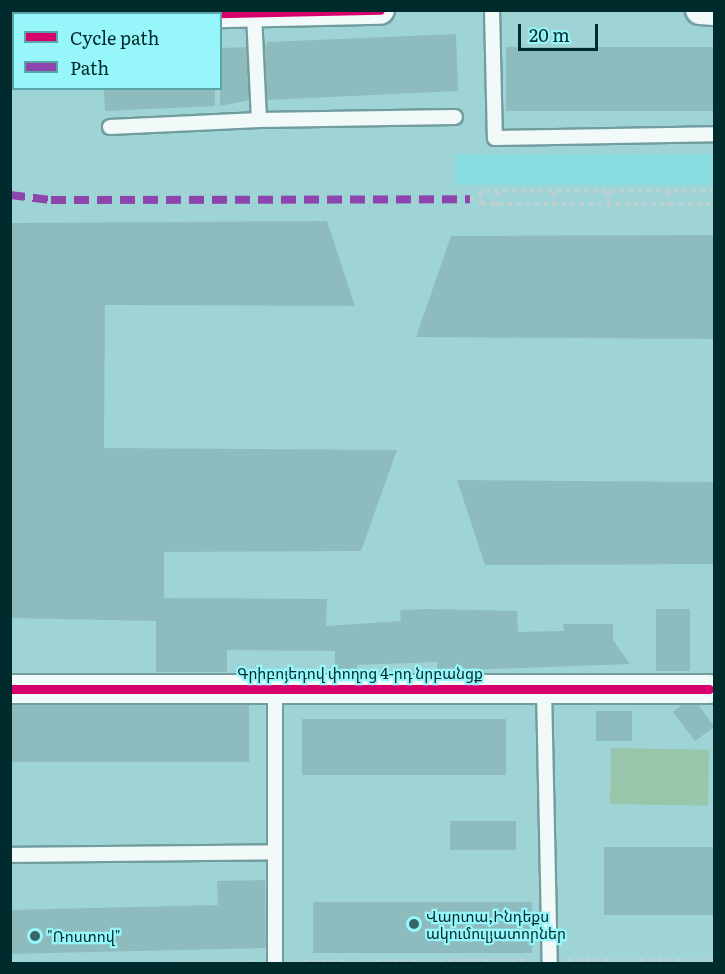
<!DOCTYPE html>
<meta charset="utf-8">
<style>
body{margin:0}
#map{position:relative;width:725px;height:974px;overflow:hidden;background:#9fd4d6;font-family:Literata,"Noto Sans Armenian",serif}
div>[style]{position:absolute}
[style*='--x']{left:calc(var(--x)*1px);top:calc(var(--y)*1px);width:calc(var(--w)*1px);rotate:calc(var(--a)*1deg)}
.built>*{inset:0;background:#88dcdf;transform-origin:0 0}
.green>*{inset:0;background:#98c6ab;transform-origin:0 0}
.building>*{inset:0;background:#8ebcbe;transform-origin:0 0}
.path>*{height:4px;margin-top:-2px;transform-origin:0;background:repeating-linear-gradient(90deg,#becfcf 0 4.5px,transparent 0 9px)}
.roads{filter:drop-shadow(2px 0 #719d9f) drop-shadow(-2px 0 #719d9f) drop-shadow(0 2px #719d9f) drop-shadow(0 -2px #719d9f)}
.service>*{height:14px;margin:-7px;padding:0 7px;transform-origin:7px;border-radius:7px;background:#f1f9f9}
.minor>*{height:28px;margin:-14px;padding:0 14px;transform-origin:14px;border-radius:14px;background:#f1f9f9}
.quiet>*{height:8px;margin-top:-4px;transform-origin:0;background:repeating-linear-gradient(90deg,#8e44ad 0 15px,transparent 0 23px)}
.cycleway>*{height:9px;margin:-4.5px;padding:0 4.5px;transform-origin:4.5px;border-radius:4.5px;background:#d6006c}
.dots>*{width:16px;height:16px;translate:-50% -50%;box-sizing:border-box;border:3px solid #96f6fa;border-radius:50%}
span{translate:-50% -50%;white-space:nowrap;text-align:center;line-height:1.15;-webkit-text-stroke:4.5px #96f6fa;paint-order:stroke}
.street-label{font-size:15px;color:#002b2d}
.poi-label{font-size:15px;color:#002b2d}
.left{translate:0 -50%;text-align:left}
.frame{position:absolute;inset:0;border:12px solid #002b2d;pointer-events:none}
.legend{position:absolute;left:12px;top:12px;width:210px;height:78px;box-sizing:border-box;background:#96f6fa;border:2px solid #5aa5a8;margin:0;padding:8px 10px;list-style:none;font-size:18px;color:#002b2d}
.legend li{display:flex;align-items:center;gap:12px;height:30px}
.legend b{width:30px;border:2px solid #5aa5a8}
.scale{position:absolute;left:518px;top:24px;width:80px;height:27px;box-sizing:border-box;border:3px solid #002b2d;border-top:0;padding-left:8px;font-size:18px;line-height:21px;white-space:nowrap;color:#002b2d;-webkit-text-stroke:4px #96f6fa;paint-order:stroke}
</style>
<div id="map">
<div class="built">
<div style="left:714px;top:154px;width:31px;height:259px;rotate:90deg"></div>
</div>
<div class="green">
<div style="left:611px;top:748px;width:98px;height:56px;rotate:1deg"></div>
</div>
<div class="building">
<div style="clip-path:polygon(456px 34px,458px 91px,267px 100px,265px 46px,268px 42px)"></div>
<div style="clip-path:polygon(247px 47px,249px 100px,220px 106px,220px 48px)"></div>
<div style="left:714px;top:47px;width:64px;height:208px;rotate:90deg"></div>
<div style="clip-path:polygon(104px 88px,215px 88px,215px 106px,105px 111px)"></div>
<div style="clip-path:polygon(327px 221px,355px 306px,105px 305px,104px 448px,397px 450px,361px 551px,164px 552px,164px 598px,327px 599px,326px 626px,401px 621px,400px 610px,429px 609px,517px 611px,518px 632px,564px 631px,563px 624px,613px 624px,613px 640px,630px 664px,437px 671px,437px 662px,357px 665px,357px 671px,335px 672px,335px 651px,227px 650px,227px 672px,156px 672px,156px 621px,10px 618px,10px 223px)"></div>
<div style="clip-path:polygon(714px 235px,714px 339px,416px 337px,451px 236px)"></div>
<div style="clip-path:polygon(457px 480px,714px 482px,714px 564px,485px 565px)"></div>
<div style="left:656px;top:609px;width:34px;height:62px"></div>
<div style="left:10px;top:705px;width:239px;height:57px"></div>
<div style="clip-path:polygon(682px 705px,699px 705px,714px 727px,695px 741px,673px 712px)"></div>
<div style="left:632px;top:711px;width:30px;height:36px;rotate:90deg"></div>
<div style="left:302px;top:719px;width:204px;height:56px"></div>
<div style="left:516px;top:821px;width:29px;height:66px;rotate:90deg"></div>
<div style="left:714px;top:847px;width:68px;height:110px;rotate:90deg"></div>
<div style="clip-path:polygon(265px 880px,266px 948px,10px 954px,10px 910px,218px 905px,217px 881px)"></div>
<div style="left:532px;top:902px;width:51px;height:219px;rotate:90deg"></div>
</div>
<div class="path">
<div style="--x:714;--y:191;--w:233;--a:180"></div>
<div style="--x:481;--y:191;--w:13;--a:90"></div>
<div style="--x:481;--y:204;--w:233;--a:0"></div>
<div style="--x:470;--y:199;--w:11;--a:0"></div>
<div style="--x:608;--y:204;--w:13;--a:-90"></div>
<div style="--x:497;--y:205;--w:14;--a:-90"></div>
<div style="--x:553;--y:205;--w:14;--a:-86"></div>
<div style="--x:669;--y:205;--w:14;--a:-90"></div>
<div style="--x:568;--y:960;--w:146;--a:0"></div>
<div style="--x:295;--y:962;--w:236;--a:-0.5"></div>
<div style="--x:152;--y:964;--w:103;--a:-1.1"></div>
</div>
<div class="roads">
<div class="service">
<div style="--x:492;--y:10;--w:128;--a:88.7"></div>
<div style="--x:495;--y:138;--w:219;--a:-1"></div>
<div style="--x:259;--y:120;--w:196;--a:-0.9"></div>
<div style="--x:110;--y:127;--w:149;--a:-2.7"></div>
<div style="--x:259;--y:120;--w:107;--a:-92.7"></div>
<div style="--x:275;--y:687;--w:277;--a:90"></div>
<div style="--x:544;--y:689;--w:275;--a:88.8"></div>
<div style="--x:10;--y:855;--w:265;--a:-0.6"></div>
</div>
<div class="minor">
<div style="--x:700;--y:10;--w:14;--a:4"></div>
<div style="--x:10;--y:12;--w:111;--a:1"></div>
<div style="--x:183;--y:14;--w:197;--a:-1.2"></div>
<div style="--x:10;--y:689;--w:699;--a:0"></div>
</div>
</div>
<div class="quiet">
<div style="--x:10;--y:195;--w:41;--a:7"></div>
<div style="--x:51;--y:200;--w:419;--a:-0.1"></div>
</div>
<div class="cycleway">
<div style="--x:10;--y:12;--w:111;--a:1"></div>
<div style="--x:183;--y:14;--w:197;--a:-1.2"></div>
<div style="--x:10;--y:689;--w:699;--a:0"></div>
</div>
<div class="dots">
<div style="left:414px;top:924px;background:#386668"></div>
<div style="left:35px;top:936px;background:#386668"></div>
</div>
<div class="street-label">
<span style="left:360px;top:673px">Գրիբոյեդով փողոց 4-րդ նրբանցք</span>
</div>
<div class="poi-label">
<span class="left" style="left:426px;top:924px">Վարտա,Ինդեքս<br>ակումուլյատորներ</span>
<span class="left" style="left:47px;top:936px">"Ռոստով"</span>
</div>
<div class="frame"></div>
<ul class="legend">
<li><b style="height:8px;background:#d6006c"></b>Cycle path</li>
<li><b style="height:8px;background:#8e44ad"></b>Path</li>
</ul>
<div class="scale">20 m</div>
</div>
